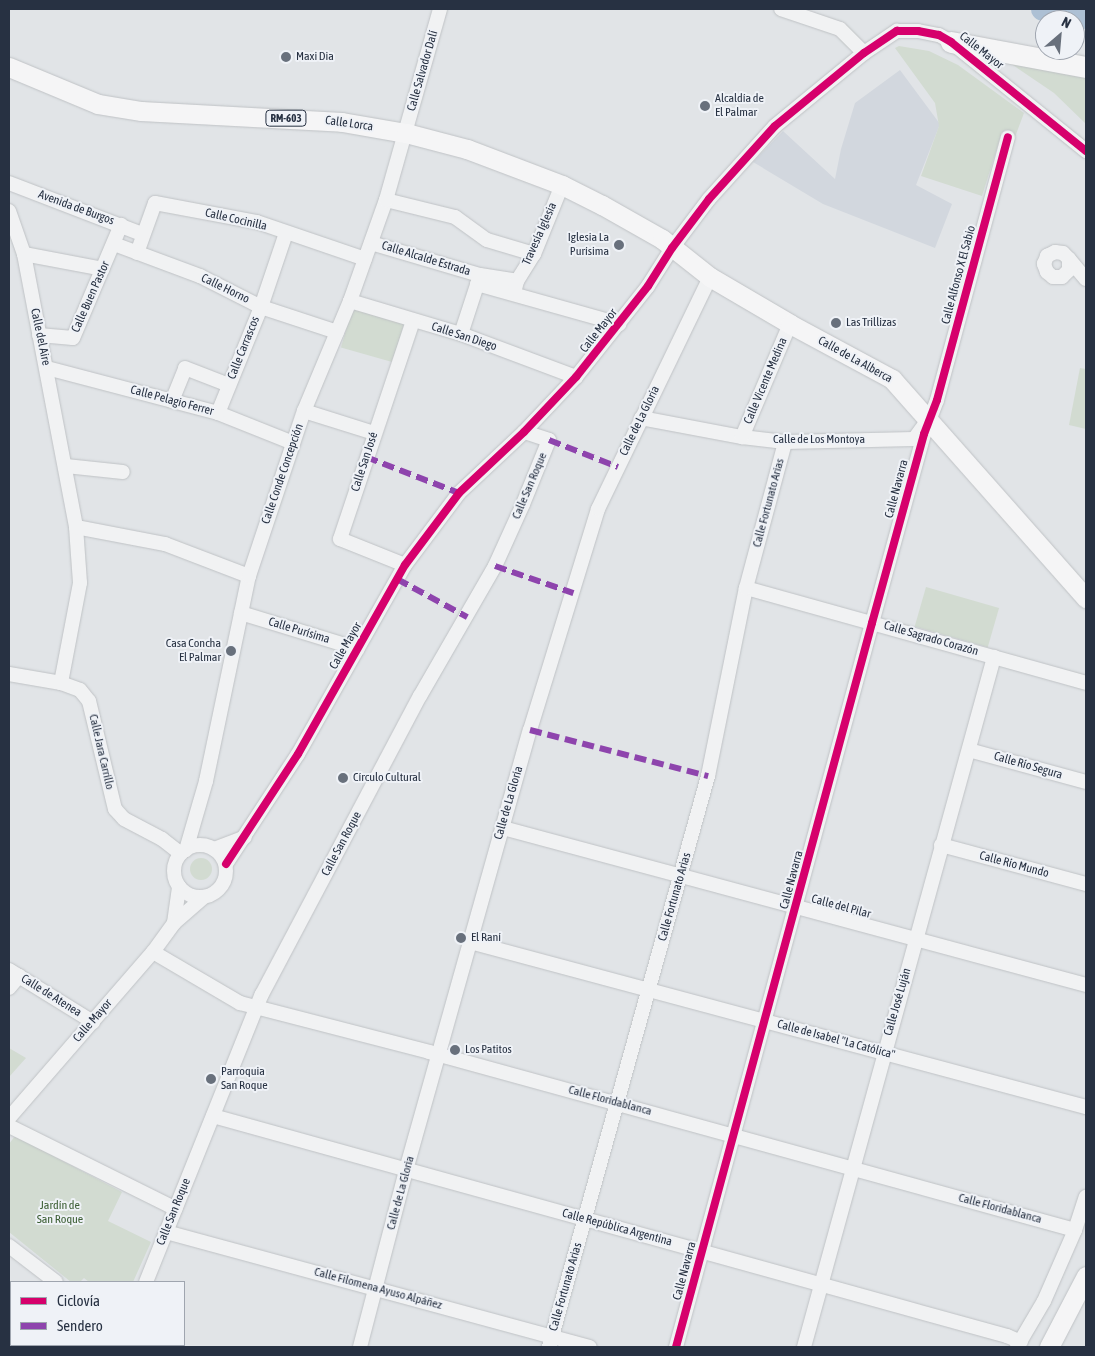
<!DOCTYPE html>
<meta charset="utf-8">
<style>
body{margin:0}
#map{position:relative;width:1095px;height:1356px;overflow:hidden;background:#e1e4e7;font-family:"Asap Condensed",sans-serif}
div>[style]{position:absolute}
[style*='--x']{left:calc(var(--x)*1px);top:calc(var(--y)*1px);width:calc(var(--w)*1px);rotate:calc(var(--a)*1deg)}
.built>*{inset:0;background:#d2d7de}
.green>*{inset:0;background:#d2dbd1;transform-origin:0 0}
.round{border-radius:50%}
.river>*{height:24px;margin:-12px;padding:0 12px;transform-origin:12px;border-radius:12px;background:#adc0d4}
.roads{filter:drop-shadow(0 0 1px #bfc2c5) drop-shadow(0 0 1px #bfc2c5)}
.minor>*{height:14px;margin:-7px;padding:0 7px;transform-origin:7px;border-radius:7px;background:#f1f2f3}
.minor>.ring{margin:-7px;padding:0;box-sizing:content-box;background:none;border:14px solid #f1f2f3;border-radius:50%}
.major>*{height:19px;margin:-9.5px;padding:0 9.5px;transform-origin:9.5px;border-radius:9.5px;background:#f5f5f6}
.highway>*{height:21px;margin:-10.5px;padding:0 10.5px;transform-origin:10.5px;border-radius:10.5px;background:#f5f5f6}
.quiet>*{height:6px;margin-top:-3px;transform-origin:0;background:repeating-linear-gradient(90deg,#8e44ad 0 12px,transparent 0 18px)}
.cycleway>*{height:8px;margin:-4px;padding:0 4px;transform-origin:4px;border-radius:4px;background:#d6006c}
.dots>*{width:14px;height:14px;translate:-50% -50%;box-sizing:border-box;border:2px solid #eff2f7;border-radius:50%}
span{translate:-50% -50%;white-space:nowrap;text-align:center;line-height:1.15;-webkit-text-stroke:4px #eff2f7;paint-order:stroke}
.shield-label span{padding:1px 4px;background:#eff2f7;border:1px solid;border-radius:4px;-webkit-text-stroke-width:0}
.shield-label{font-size:11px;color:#273142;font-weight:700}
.street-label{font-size:12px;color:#273142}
.poi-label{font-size:12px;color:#273142}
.left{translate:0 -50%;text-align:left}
.right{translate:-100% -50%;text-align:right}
.park-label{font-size:12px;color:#3b5e33}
.frame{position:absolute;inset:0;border:10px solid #273142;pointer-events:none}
.legend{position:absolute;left:10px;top:1281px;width:175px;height:65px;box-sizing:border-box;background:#eff2f7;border:1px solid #9fa5af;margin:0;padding:6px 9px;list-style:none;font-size:15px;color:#273142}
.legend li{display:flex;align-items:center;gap:10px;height:25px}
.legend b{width:25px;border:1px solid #9fa5af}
.north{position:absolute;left:1035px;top:10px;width:50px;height:50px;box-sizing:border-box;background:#eff2f7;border:1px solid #9fa5af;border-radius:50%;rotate:27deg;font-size:14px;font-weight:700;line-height:20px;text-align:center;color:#273142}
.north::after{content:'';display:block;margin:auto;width:18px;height:22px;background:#68707c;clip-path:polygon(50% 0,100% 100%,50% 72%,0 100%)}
</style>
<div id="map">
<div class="built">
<div style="clip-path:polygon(900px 70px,940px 124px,916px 185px,952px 204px,935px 248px,823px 204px,753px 162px,783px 131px,835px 179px,841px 149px,855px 103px)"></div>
</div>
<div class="green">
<div style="clip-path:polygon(899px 46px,929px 51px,958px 65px,1024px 113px,1015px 137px,1002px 132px,982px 196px,921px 176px,939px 126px,935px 103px,895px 48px)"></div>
<div style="clip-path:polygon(1001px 57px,1086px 70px,1086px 124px,1054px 93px)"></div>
<div style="left:352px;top:309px;width:54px;height:40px;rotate:16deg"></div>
<div style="clip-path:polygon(1080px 368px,1086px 369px,1086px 429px,1069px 425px)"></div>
<div style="left:926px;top:587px;width:76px;height:41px;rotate:16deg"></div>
<div class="round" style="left:190px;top:858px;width:22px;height:22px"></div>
<div style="clip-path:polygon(9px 1048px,26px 1058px,9px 1077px)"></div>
<div style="clip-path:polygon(15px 1136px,122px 1192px,108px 1221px,151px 1242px,133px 1282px,89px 1282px,84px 1278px,80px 1282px,71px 1282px,9px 1232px,9px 1144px)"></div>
</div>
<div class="river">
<div style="--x:1043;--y:9;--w:44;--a:10.5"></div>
</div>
<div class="roads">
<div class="minor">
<div style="--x:781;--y:9;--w:62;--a:18.7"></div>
<div style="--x:840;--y:29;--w:34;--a:45"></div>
<div style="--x:9;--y:183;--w:142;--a:21"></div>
<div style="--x:386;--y:200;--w:71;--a:13.8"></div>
<div style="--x:455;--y:217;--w:39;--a:36"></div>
<div style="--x:487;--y:240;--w:49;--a:16.6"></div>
<div style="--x:9;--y:211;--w:46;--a:70.8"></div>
<div style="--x:24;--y:254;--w:278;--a:79.2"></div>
<div style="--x:76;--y:527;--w:56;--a:85.9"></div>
<div style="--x:80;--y:583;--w:102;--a:100.8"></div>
<div style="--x:371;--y:243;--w:114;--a:16.4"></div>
<div style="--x:480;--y:275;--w:37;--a:9"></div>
<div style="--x:114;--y:244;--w:92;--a:20.4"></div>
<div style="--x:200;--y:276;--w:68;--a:26.9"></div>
<div style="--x:261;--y:307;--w:80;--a:18.2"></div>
<div style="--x:137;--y:253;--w:53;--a:-70.2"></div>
<div style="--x:155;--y:203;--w:104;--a:10.6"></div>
<div style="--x:257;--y:222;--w:114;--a:18.9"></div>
<div style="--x:24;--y:254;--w:80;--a:10.8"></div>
<div style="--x:1069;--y:259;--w:11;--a:90"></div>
<div style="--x:1069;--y:270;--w:10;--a:135"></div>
<div style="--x:1062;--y:277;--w:9;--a:180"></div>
<div style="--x:1053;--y:277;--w:8;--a:-140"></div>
<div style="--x:1047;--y:272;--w:9;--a:-111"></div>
<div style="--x:1044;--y:264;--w:9;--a:-69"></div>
<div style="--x:1047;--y:256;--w:9;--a:-27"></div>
<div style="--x:1055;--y:252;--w:8;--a:7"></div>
<div style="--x:1063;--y:253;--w:8;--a:45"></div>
<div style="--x:1069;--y:259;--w:26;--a:50"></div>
<div style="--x:477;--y:284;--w:148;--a:15.7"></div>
<div style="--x:515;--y:289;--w:8;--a:-76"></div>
<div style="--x:517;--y:281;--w:32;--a:-58"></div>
<div style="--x:534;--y:254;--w:74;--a:-67.9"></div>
<div style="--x:350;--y:301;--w:116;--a:16.6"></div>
<div style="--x:461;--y:334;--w:123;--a:20.5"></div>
<div style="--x:461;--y:334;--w:61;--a:-71.9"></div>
<div style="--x:39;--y:335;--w:34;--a:5"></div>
<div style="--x:73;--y:338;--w:123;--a:-67"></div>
<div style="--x:47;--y:368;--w:177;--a:14.7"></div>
<div style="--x:218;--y:413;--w:81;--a:21.8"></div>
<div style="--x:172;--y:401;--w:35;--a:-68"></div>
<div style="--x:185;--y:368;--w:47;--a:21.1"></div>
<div style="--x:304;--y:411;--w:73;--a:17.4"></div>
<div style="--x:218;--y:413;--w:114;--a:-67.9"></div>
<div style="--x:261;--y:307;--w:78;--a:-71.3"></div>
<div style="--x:641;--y:418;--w:103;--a:10.7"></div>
<div style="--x:742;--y:437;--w:43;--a:6.6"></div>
<div style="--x:785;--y:442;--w:129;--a:-1.3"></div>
<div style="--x:914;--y:439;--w:17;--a:-54"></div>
<div style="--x:742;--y:437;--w:123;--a:-67"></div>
<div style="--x:66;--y:466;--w:57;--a:6"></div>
<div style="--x:76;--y:527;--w:91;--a:10.8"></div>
<div style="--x:165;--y:544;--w:90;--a:20.9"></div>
<div style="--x:405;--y:565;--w:70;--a:-158.2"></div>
<div style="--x:340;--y:539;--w:230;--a:-71.5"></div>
<div style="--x:746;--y:588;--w:353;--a:15.6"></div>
<div style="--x:241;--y:613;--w:122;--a:17.1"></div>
<div style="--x:9;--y:674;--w:53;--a:9.8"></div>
<div style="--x:61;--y:683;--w:20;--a:20"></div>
<div style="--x:80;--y:690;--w:14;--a:51"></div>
<div style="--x:89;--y:701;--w:111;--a:76.5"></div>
<div style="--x:115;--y:809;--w:13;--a:48"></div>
<div style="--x:124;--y:819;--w:43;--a:27.8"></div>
<div style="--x:162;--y:839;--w:24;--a:38"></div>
<div style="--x:969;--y:750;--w:121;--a:15.3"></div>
<div style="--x:503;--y:828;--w:604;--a:15.07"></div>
<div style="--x:941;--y:845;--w:150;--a:15.1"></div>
<div class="ring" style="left:174px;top:845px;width:38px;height:38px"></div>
<div style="--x:214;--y:849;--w:33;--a:-21"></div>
<div style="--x:186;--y:850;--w:72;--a:-73.8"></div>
<div style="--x:206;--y:781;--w:209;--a:-78.2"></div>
<div style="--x:249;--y:576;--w:174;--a:-71.6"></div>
<div style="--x:304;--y:411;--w:119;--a:-67.3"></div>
<div style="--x:350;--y:301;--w:107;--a:-70.4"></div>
<div style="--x:386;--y:200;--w:198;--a:-74.2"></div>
<div style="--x:226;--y:864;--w:131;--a:-56.8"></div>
<div style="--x:298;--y:754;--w:217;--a:-60.5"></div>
<div style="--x:405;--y:565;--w:90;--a:-53.1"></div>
<div style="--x:459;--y:493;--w:89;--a:-43.2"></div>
<div style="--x:524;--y:432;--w:76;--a:-46.6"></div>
<div style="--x:576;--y:377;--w:116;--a:-51.6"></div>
<div style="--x:648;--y:286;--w:45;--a:-57.7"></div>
<div style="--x:672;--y:248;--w:61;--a:-52.9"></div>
<div style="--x:709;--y:199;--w:98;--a:-47.9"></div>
<div style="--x:775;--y:126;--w:115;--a:-39.4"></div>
<div style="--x:864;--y:53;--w:40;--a:-34"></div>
<div style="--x:897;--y:31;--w:21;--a:0"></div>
<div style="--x:918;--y:31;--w:21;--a:11"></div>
<div style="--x:939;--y:35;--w:14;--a:30"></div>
<div style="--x:951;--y:42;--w:174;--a:38.9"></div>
<div style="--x:174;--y:923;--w:37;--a:-82"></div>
<div style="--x:470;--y:942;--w:638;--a:15"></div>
<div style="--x:153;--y:952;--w:101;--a:30.4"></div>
<div style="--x:240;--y:1003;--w:195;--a:14.5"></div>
<div style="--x:429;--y:1052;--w:670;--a:15.41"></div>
<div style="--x:9;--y:970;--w:99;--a:31.8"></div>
<div style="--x:9;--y:988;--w:16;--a:-50"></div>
<div style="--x:213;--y:1116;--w:824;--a:15.49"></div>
<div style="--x:1007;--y:1336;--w:15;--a:23"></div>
<div style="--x:9;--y:1118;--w:220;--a:-49.1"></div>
<div style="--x:153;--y:952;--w:36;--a:-54"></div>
<div style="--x:174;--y:923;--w:40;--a:-41"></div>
<div style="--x:9;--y:1126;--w:186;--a:26.4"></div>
<div style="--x:166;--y:1232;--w:439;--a:15.2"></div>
<div style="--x:9;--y:1246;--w:59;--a:37.5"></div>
<div style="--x:146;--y:1282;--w:310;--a:-68.1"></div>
<div style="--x:262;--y:994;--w:337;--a:-62.1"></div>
<div style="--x:420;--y:696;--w:150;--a:-60"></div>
<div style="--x:495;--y:566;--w:68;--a:-65.7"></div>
<div style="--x:523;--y:504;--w:69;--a:-67.9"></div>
<div style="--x:549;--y:440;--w:26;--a:-162"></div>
<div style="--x:147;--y:1345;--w:8;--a:14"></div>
<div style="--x:120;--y:1347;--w:2;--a:-63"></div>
<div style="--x:360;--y:1347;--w:183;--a:-75.4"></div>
<div style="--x:406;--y:1170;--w:457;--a:-74.3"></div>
<div style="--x:530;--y:730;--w:231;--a:-72.9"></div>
<div style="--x:598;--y:509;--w:258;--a:-64.2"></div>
<div style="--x:549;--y:1347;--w:593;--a:-74.44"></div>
<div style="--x:708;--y:776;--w:192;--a:-78.6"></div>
<div style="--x:746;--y:588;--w:151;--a:-75"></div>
<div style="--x:676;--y:1347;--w:750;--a:-74.85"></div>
<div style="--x:872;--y:623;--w:196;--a:-74.6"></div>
<div style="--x:924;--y:434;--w:36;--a:-69"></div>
<div style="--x:937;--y:400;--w:272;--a:-74.9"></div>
<div style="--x:804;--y:1347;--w:716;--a:-74.6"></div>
<div style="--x:1017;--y:1347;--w:53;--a:-59.6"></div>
<div style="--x:1044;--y:1301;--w:77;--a:-66.4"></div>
<div style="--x:1075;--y:1230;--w:35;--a:-72"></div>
</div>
<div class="major">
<div style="--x:9;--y:67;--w:96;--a:22.6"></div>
<div style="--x:98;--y:104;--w:44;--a:9.2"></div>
<div style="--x:141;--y:111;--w:201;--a:3.1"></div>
<div style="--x:342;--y:122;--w:65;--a:9.8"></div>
<div style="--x:406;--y:133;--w:63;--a:14.7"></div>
<div style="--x:467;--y:149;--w:102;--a:20.8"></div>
<div style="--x:562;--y:185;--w:45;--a:26.6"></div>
<div style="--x:602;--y:205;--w:69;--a:29.5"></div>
<div style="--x:662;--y:239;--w:61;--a:38.4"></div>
<div style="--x:710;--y:277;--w:93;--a:30.4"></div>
<div style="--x:790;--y:324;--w:116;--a:28.3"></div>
<div style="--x:892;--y:379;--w:293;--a:48.5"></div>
<div style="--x:1049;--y:1347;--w:80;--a:-62.5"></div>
</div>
<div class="highway">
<div style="--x:951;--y:42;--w:137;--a:10.5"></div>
</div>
</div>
<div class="quiet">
<div style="--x:549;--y:440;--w:74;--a:21.4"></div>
<div style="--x:366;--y:457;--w:100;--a:21.2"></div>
<div style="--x:495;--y:566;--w:83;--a:19.1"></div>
<div style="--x:397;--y:579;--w:80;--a:28.5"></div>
<div style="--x:530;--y:730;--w:184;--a:14.5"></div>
</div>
<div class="cycleway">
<div style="--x:226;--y:864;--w:131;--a:-56.8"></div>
<div style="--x:298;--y:754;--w:217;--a:-60.5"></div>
<div style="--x:405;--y:565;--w:90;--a:-53.1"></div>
<div style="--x:459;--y:493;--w:89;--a:-43.2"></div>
<div style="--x:524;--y:432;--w:76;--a:-46.6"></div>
<div style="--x:576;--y:377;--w:116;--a:-51.6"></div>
<div style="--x:648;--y:286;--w:45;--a:-57.7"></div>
<div style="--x:672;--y:248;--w:61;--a:-52.9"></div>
<div style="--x:709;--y:199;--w:98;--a:-47.9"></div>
<div style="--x:775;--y:126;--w:115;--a:-39.4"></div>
<div style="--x:864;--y:53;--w:40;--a:-34"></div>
<div style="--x:897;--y:31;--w:21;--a:0"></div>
<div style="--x:918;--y:31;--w:21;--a:11"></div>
<div style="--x:939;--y:35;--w:14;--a:30"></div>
<div style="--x:951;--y:42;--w:174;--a:38.9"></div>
<div style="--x:676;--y:1347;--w:750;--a:-74.85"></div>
<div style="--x:872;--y:623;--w:196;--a:-74.6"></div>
<div style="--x:924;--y:434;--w:36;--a:-69"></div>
<div style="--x:937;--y:400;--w:272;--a:-74.9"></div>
</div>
<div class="dots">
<div style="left:286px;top:57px;background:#68707c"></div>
<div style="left:705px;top:106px;background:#68707c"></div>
<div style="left:619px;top:245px;background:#68707c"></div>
<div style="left:836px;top:323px;background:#68707c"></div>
<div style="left:231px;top:651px;background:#68707c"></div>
<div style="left:343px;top:778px;background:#68707c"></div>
<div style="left:461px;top:938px;background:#68707c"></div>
<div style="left:455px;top:1050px;background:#68707c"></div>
<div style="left:211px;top:1079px;background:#68707c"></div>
</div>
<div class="shield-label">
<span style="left:286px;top:118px">RM-603</span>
</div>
<div class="street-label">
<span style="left:981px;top:51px;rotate:38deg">Calle Mayor</span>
<span style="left:423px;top:71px;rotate:-74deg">Calle Salvador Dalí</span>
<span style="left:349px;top:124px;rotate:8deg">Calle Lorca</span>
<span style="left:76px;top:208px;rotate:20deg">Avenida de Burgos</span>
<span style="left:236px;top:220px;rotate:13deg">Calle Cocinilla</span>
<span style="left:540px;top:234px;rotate:-66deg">Travesía Iglesia</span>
<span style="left:426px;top:259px;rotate:17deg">Calle Alcalde Estrada</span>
<span style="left:959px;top:275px;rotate:-75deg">Calle Alfonso X El Sabio</span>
<span style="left:225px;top:289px;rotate:26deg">Calle Horno</span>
<span style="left:91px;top:297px;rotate:-66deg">Calle Buen Pastor</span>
<span style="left:599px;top:331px;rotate:-52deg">Calle Mayor</span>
<span style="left:40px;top:337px;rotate:78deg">Calle del Aire</span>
<span style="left:464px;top:337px;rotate:18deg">Calle San Diego</span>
<span style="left:244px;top:348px;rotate:-68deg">Calle Carrascos</span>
<span style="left:855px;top:360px;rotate:29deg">Calle de La Alberca</span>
<span style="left:766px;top:381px;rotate:-67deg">Calle Vicente Medina</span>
<span style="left:172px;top:401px;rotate:15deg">Calle Pelagio Ferrer</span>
<span style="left:640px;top:421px;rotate:-64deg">Calle de La Gloria</span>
<span style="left:819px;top:440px">Calle de Los Montoya</span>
<span style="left:365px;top:462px;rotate:-72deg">Calle San José</span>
<span style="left:283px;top:474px;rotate:-71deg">Calle Conde Concepción</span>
<span style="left:530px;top:486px;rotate:-67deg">Calle San Roque</span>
<span style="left:897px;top:489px;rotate:-75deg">Calle Navarra</span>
<span style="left:769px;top:503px;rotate:-75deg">Calle Fortunato Arias</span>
<span style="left:299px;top:631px;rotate:17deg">Calle Purísima</span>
<span style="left:931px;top:639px;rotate:16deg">Calle Sagrado Corazón</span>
<span style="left:346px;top:646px;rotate:-60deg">Calle Mayor</span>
<span style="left:101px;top:752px;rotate:77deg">Calle Jara Carrillo</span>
<span style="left:1028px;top:766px;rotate:16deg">Calle Río Segura</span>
<span style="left:509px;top:803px;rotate:-74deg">Calle de La Gloria</span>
<span style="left:342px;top:844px;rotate:-62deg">Calle San Roque</span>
<span style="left:1014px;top:865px;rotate:15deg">Calle Río Mundo</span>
<span style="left:792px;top:880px;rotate:-75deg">Calle Navarra</span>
<span style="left:675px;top:897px;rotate:-74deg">Calle Fortunato Arias</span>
<span style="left:841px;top:907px;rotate:15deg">Calle del Pilar</span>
<span style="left:51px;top:996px;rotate:32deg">Calle de Atenea</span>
<span style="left:898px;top:1002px;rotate:-74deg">Calle José Luján</span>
<span style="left:93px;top:1021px;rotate:-49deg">Calle Mayor</span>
<span style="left:836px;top:1040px;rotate:15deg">Calle de Isabel "La Católica"</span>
<span style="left:610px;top:1101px;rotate:15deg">Calle Floridablanca</span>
<span style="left:401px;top:1193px;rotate:-75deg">Calle de La Gloria</span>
<span style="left:1000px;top:1209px;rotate:15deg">Calle Floridablanca</span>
<span style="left:174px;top:1212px;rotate:-68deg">Calle San Roque</span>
<span style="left:617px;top:1228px;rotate:15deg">Calle República Argentina</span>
<span style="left:685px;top:1271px;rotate:-75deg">Calle Navarra</span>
<span style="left:566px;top:1287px;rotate:-74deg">Calle Fortunato Arias</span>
<span style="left:378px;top:1289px;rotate:15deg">Calle Filomena Ayuso Alpáñez</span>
</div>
<div class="poi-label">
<span class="left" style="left:296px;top:57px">Maxi Dia</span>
<span class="left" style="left:715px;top:106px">Alcaldía de<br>El Palmar</span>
<span class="right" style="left:609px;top:245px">Iglesia La<br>Purísima</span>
<span class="left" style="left:846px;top:323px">Las Trillizas</span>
<span class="right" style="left:221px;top:651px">Casa Concha<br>El Palmar</span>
<span class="left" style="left:353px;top:778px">Círculo Cultural</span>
<span class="left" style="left:471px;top:938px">El Raní</span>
<span class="left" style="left:465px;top:1050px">Los Patitos</span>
<span class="left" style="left:221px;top:1079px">Parroquia<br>San Roque</span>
</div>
<div class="park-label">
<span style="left:60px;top:1213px">Jardín de<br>San Roque</span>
</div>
<div class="frame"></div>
<ul class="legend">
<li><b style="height:6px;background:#d6006c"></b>Ciclovía</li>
<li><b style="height:6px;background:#8e44ad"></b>Sendero</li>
</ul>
<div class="north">N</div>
</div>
